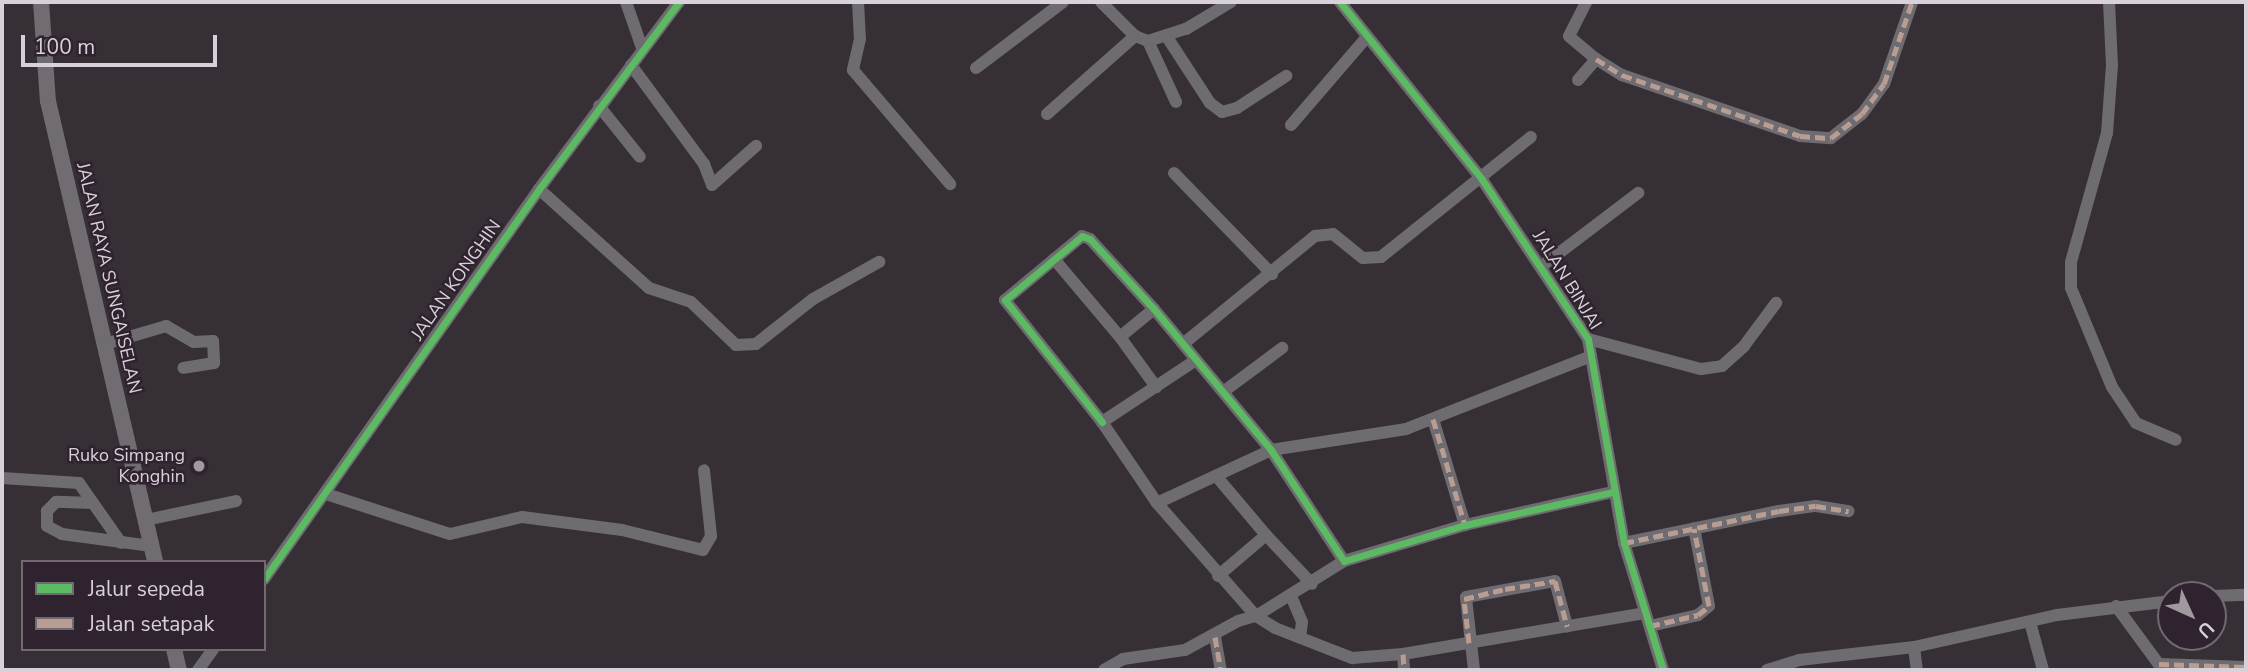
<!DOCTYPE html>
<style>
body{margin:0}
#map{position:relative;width:2248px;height:672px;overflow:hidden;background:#363036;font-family:"Nunito Sans",sans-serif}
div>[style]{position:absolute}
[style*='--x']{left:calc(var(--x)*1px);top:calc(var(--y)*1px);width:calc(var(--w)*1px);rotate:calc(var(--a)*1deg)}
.minor>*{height:12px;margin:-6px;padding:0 6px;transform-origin:6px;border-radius:6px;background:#6e6c70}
.major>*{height:16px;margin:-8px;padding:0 8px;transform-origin:8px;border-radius:8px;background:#706c72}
.quiet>*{height:5px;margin-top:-2.5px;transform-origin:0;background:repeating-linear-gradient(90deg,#b99d93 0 10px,transparent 0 15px)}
.cycleway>*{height:7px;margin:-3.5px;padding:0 3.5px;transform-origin:3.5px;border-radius:3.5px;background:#5cba63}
.dots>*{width:19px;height:19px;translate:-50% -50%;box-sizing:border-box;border:4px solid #2f232f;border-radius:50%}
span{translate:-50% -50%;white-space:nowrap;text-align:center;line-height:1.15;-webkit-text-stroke:5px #2f232f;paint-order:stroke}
.street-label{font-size:18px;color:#d9d1d9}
.poi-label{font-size:18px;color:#d9d1d9}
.right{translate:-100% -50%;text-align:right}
.frame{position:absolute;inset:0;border:4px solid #d9d1d9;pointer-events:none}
.legend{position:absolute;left:21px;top:560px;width:245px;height:91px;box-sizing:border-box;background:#2f232f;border:2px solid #736973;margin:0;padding:9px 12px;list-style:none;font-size:21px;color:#d9d1d9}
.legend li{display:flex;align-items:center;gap:14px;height:35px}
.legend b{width:35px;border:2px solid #736973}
.north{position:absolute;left:2157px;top:581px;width:70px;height:70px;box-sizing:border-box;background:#2f232f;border:2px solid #736973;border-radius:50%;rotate:135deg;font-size:19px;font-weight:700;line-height:28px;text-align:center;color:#d9d1d9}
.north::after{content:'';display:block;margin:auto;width:24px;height:32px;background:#a099a0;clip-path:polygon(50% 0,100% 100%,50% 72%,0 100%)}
.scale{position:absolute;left:21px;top:35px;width:196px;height:32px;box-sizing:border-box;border:4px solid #d9d1d9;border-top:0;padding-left:9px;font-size:21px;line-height:24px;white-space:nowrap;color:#d9d1d9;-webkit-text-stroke:5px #2f232f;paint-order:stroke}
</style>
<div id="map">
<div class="minor">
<div style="--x:626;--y:2;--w:49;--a:70.8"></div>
<div style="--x:858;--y:2;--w:37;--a:87"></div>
<div style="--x:860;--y:39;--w:32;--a:103"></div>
<div style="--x:853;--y:70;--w:150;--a:49.6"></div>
<div style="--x:1101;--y:2;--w:48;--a:45"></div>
<div style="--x:1135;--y:36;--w:14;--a:21"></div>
<div style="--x:1148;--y:41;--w:40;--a:-18"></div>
<div style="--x:1186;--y:29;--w:52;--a:-31"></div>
<div style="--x:1340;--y:2;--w:226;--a:51.3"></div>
<div style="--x:1481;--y:178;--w:193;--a:56.4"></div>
<div style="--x:1588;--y:339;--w:207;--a:80"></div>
<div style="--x:1624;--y:543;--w:133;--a:72.9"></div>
<div style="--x:2109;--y:2;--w:63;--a:87.3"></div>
<div style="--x:2112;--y:65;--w:68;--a:94.2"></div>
<div style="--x:2107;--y:133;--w:134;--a:105.6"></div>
<div style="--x:2071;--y:262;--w:26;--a:90"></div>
<div style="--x:2071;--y:288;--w:107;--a:67.5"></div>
<div style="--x:2112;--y:387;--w:43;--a:56.3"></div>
<div style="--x:2136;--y:423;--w:43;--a:23"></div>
<div style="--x:1167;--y:37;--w:79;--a:56.9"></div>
<div style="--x:1210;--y:103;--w:15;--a:37"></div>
<div style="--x:1222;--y:112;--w:16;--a:-15"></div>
<div style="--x:1237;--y:108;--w:59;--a:-33.1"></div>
<div style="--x:1148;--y:41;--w:67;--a:65.3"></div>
<div style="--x:1596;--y:59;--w:31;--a:32"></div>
<div style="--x:1622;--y:75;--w:188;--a:18.9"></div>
<div style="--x:1800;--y:136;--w:31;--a:4"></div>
<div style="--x:1831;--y:138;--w:39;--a:-38"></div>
<div style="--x:1862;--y:114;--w:37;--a:-54"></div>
<div style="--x:1884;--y:84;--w:87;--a:-71.1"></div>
<div style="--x:631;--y:65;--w:123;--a:53.6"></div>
<div style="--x:704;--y:164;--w:22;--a:69"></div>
<div style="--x:712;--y:185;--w:59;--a:-41.6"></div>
<div style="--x:976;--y:68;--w:109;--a:-37.2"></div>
<div style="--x:1578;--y:80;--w:28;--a:-49"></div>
<div style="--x:1596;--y:59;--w:35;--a:-140"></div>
<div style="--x:1569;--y:36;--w:38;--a:-63"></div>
<div style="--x:599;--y:106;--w:65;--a:51.2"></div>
<div style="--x:1047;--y:114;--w:118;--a:-41.6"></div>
<div style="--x:1291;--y:125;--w:115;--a:-49.2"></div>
<div style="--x:1174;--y:173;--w:141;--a:45.9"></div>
<div style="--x:539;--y:189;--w:148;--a:42"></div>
<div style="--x:649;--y:288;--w:44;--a:18.4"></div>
<div style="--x:691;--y:302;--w:62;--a:43.7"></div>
<div style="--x:736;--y:345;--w:20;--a:-3"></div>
<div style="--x:756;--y:344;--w:73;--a:-38.3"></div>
<div style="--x:813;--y:299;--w:76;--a:-29.3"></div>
<div style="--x:1054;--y:259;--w:102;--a:49.8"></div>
<div style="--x:1542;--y:266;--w:121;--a:-37.2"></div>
<div style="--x:1154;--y:309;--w:44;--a:140.5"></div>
<div style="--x:1120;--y:337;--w:62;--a:54.2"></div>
<div style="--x:1588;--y:339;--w:117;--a:14.9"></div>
<div style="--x:1701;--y:369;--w:21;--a:-8"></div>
<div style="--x:1722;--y:366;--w:30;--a:-42"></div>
<div style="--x:1744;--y:346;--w:54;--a:-53.3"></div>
<div style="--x:105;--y:344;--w:64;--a:-16.4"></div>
<div style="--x:166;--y:326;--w:32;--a:30"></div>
<div style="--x:194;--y:342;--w:19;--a:-3"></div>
<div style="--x:213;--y:341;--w:22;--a:87"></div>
<div style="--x:214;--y:363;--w:31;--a:171"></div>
<div style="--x:1183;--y:344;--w:171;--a:-39.3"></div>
<div style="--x:1315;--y:236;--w:18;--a:-6"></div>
<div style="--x:1333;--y:234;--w:38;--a:39"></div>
<div style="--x:1363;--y:258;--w:18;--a:-3"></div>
<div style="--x:1381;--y:257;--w:192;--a:-38.7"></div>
<div style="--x:1196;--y:360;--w:113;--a:146.6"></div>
<div style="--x:1102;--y:422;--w:98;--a:55.8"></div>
<div style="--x:1157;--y:503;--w:150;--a:48.8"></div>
<div style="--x:1256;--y:616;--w:104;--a:-32"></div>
<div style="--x:1223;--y:392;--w:74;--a:-36.7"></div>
<div style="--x:1433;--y:419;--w:111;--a:73.2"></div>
<div style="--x:1102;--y:422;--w:156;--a:-128.5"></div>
<div style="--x:1005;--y:300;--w:100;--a:-39.7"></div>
<div style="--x:1082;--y:236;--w:9;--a:21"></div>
<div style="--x:1090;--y:239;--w:95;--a:47.6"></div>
<div style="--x:1154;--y:309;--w:183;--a:50.3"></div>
<div style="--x:1271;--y:450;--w:133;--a:56.7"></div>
<div style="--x:1344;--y:561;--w:126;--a:-16.6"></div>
<div style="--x:1465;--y:525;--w:152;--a:-12.6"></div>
<div style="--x:1217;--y:477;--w:76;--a:49.8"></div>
<div style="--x:1266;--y:535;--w:63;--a:139.5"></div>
<div style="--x:2;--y:478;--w:77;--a:3.7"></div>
<div style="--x:79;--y:483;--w:73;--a:55"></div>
<div style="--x:326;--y:494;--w:130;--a:17.9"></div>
<div style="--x:450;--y:534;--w:74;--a:-13.3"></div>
<div style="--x:522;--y:517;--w:101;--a:7.4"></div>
<div style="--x:622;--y:530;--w:83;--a:13.9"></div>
<div style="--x:703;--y:550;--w:16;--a:-60"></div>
<div style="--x:711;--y:536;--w:66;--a:-96.1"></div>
<div style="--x:93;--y:503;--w:37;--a:-178"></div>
<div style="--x:56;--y:502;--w:13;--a:135"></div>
<div style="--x:47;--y:511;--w:15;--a:90"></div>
<div style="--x:47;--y:526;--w:17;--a:28"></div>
<div style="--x:62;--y:534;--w:90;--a:7.7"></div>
<div style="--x:1157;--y:503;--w:126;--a:-24.9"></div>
<div style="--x:1271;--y:450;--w:137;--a:-8.8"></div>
<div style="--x:1406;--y:429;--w:199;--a:-21.5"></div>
<div style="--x:146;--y:520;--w:92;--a:-11.9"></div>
<div style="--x:1266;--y:535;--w:67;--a:46.8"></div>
<div style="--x:1624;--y:543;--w:158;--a:-11.7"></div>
<div style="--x:1779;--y:511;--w:37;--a:-8"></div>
<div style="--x:1816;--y:506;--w:33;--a:9"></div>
<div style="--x:264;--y:579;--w:477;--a:-54.8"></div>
<div style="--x:539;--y:189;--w:234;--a:-53.2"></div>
<div style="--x:1291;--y:596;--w:28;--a:67"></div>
<div style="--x:1302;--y:622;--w:16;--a:97"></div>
<div style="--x:2213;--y:596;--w:33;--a:-2"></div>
<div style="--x:2116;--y:606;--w:79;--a:53.7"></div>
<div style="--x:2030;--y:622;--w:50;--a:74.8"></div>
<div style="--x:1650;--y:626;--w:49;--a:-12.9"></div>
<div style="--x:1698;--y:615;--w:14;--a:-39"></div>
<div style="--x:1709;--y:606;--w:79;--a:-100.9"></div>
<div style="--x:1215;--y:637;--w:34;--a:80"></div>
<div style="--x:1914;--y:647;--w:23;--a:83"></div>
<div style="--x:1403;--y:654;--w:16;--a:86"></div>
<div style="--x:2159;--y:664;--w:87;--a:2"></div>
<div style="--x:198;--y:670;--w:26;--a:-54"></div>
<div style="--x:1104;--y:670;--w:22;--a:-30"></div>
<div style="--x:1123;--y:659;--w:63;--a:-8.3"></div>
<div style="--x:1185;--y:650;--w:60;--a:-28.7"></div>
<div style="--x:1238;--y:621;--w:19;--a:-16"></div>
<div style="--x:1256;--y:616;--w:22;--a:32"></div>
<div style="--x:1275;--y:628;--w:83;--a:21.3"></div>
<div style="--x:1352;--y:658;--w:51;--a:-4.5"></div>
<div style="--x:1403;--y:654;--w:245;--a:-9.6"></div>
<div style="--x:1474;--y:670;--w:73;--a:-96.3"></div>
<div style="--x:1466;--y:597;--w:90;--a:-10.2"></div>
<div style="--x:1555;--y:581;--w:47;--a:75.1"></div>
<div style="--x:1767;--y:670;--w:34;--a:-17"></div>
<div style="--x:1799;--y:660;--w:116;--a:-6.4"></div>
<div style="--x:1914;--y:647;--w:147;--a:-12.6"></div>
<div style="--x:2057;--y:615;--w:115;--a:-7"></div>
</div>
<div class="major">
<div style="--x:41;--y:2;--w:99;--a:86"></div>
<div style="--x:48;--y:101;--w:473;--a:76.9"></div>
<div style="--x:174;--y:649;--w:22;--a:77"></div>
</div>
<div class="quiet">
<div style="--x:1596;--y:59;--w:31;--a:32"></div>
<div style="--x:1622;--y:75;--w:188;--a:18.9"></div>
<div style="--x:1800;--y:136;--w:31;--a:4"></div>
<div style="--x:1831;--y:138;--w:39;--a:-38"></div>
<div style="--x:1862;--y:114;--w:37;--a:-54"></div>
<div style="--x:1884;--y:84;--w:87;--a:-71.1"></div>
<div style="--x:1433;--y:419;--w:111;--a:73.2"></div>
<div style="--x:1624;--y:543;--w:158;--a:-11.7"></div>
<div style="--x:1779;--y:511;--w:37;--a:-8"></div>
<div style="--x:1816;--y:506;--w:33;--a:9"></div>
<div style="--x:1650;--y:626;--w:49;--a:-12.9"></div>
<div style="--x:1698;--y:615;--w:14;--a:-39"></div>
<div style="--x:1709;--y:606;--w:79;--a:-100.9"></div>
<div style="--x:1215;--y:637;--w:34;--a:80"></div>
<div style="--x:1469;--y:643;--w:44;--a:-96.5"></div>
<div style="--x:1464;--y:599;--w:42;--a:-13.7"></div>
<div style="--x:1505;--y:589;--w:51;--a:-9.1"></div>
<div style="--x:1555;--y:581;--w:47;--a:75.1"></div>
<div style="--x:1403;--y:654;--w:16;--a:86"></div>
<div style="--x:2159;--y:664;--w:87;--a:2"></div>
</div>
<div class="cycleway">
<div style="--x:1340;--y:2;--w:226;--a:51.3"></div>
<div style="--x:1481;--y:178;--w:193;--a:56.4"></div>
<div style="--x:1588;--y:339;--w:207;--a:80"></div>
<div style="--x:1624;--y:543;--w:133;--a:72.9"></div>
<div style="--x:1102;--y:422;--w:156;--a:-128.5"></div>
<div style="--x:1005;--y:300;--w:100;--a:-39.7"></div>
<div style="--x:1082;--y:236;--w:9;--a:21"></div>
<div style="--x:1090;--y:239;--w:95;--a:47.6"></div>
<div style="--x:1154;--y:309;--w:183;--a:50.3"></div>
<div style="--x:1271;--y:450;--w:133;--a:56.7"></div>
<div style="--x:1344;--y:561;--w:126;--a:-16.6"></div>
<div style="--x:1465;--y:525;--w:152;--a:-12.6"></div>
<div style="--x:264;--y:579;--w:477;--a:-54.8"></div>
<div style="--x:539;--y:189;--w:234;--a:-53.2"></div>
</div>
<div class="dots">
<div style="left:199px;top:466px;background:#a099a0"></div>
</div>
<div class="street-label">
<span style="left:109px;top:278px;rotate:77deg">JALAN RAYA SUNGAISELAN</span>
<span style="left:456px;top:280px;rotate:-55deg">JALAN KONGHIN</span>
<span style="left:1567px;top:280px;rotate:58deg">JALAN BINJAI</span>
</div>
<div class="poi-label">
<span class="right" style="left:185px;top:466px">Ruko Simpang<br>Konghin</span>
</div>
<div class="frame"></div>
<ul class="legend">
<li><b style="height:9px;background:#5cba63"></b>Jalur sepeda</li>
<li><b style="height:9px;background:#b99d93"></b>Jalan setapak</li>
</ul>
<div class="north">U</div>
<div class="scale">100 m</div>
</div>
